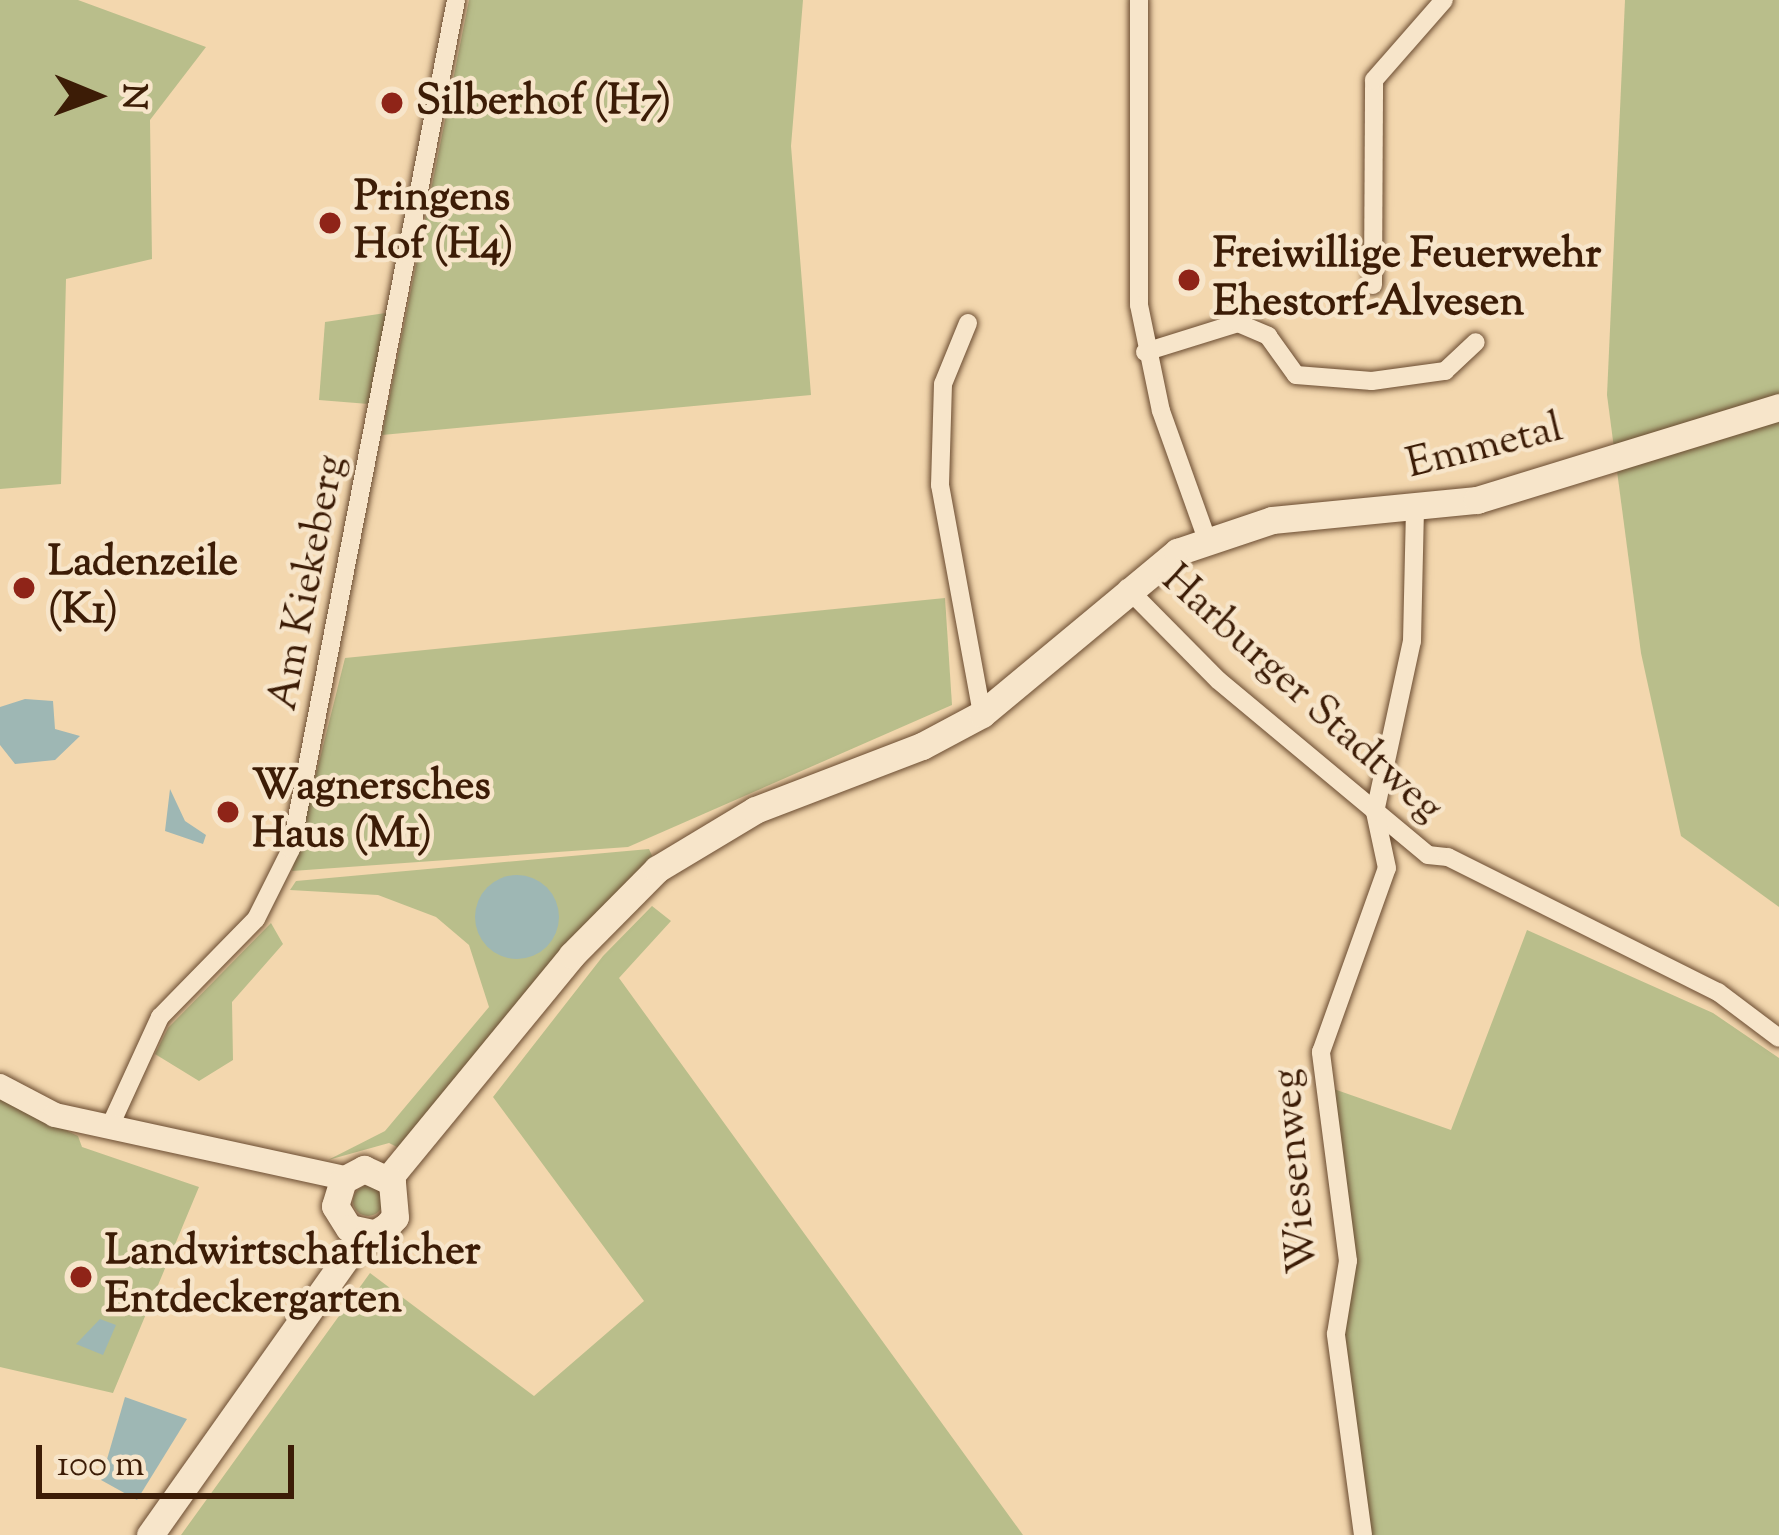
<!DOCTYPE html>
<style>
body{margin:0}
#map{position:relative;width:1779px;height:1535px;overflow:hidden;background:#f3d7ae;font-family:"Sorts Mill Goudy",serif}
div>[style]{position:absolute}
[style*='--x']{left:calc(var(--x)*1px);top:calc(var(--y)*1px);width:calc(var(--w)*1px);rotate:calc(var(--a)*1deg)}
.green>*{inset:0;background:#b9be8b}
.round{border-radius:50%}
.water>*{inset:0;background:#9eb7b4}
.roads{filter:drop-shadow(0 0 3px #6a4b30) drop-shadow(0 0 3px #6a4b30)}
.minor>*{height:18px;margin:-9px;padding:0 9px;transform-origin:9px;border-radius:9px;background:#f7e5ca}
.tertiary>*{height:24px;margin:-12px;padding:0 12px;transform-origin:12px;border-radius:12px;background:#f7e5ca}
.secondary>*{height:27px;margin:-13.5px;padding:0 13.5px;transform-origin:13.5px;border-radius:13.5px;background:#f7e5ca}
.dots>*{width:33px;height:33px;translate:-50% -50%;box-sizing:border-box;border:6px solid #f7e5ca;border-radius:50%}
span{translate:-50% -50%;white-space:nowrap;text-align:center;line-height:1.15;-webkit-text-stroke:9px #f7e5ca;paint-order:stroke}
.poi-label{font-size:42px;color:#3c1c06;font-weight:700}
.left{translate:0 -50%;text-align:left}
.street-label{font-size:42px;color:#3c1c06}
.north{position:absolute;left:36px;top:36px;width:120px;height:120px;-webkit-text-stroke:9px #f7e5ca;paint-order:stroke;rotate:91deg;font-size:33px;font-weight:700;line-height:48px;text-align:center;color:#3c1c06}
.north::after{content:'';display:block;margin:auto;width:42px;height:54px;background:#3c1c06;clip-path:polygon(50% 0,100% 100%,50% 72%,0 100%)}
.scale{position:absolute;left:36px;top:1445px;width:258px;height:54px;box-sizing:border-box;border:6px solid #3c1c06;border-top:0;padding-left:15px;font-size:36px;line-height:42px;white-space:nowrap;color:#3c1c06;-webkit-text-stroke:9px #f7e5ca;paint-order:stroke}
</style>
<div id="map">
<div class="green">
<div style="clip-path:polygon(0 0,78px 0,206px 47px,150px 120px,152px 259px,66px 279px,61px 484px,0 489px)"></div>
<div style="clip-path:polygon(469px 0,803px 0,791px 146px,811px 395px,382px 435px)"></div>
<div style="clip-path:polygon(1625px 0,1779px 0,1779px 907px,1681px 836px,1641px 653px,1607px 395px)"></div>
<div style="clip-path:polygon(399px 311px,381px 405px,319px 400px,325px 322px)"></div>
<div style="clip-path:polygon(945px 598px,952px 705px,628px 847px,292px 871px,345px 658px)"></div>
<div style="clip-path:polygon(649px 849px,655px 862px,399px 1148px,389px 1143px,328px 1160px,385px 1131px,489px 1007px,469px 945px,436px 917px,378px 895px,290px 890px,296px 881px)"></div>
<div style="clip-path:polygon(652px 906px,671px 921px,619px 978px,1023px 1535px,181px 1535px,370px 1273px,534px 1396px,644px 1301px,493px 1097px,603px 956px)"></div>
<div style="clip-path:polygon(271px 923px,283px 944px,232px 1002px,233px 1060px,199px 1081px,155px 1054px,168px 1028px)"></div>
<div style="clip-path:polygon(1527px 930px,1713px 1013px,1779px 1058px,1779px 1535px,1367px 1535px,1339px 1342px,1352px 1269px,1328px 1087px,1451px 1130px)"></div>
<div style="clip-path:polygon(0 1099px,78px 1136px,82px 1147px,199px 1187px,113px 1393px,0 1367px)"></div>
<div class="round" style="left:353px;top:1186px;width:30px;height:30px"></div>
</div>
<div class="water">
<div style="clip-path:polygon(25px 699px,53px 701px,55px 729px,80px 736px,55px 760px,15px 764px,0 745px,0 707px)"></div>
<div style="clip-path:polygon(170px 789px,185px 821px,206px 835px,203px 844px,165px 831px)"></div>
<div class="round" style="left:475px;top:875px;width:84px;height:84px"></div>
<div style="clip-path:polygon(100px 1319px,116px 1325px,103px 1355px,76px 1344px)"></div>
<div style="clip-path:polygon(125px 1397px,187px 1419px,137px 1500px,101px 1480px)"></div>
</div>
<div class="roads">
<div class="minor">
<div style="--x:1139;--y:0;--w:305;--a:90"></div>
<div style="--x:1139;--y:305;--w:108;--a:78.3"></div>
<div style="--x:1161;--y:411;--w:134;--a:70.3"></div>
<div style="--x:1373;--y:285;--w:205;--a:-89.7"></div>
<div style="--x:1374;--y:80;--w:106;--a:-48.8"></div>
<div style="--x:968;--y:323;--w:66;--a:112.3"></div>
<div style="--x:943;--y:384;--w:101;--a:91.7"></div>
<div style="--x:940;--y:485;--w:233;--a:79.6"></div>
<div style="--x:1145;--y:352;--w:97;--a:-17.3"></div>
<div style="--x:1238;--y:323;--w:33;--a:23"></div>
<div style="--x:1268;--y:336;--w:48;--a:54.3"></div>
<div style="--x:1296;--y:375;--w:76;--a:4.5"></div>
<div style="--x:1372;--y:381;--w:74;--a:-7.8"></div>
<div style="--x:1445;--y:371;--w:42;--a:-43.1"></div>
<div style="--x:1127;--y:588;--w:129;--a:45.3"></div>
<div style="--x:1218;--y:680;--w:273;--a:39.8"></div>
<div style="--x:1428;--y:855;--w:20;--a:6"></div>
<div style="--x:1448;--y:857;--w:302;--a:26.6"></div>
<div style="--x:1718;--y:992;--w:76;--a:37"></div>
<div style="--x:111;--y:1124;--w:118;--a:-65.4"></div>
<div style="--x:160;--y:1017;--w:137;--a:-45.6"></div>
<div style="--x:256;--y:919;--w:78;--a:-63.4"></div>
<div style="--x:291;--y:849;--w:865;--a:-79"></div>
<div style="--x:1363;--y:1535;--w:203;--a:-97.7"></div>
<div style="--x:1336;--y:1334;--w:74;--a:-80.7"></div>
<div style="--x:1348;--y:1261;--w:211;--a:-97.4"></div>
<div style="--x:1321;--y:1052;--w:195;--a:-70.3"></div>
<div style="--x:1387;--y:868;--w:57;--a:-102.1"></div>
<div style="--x:1375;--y:812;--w:175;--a:-77.8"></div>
<div style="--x:1412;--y:641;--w:129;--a:-88.7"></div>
</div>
<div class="tertiary">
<div style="--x:0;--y:1086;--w:62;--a:27.8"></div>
<div style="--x:55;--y:1115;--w:297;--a:12.3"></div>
</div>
<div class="secondary">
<div style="--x:389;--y:1178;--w:288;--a:-50.6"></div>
<div style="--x:572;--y:955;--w:121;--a:-45.3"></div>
<div style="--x:657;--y:869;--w:114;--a:-31"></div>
<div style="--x:755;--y:810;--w:179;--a:-21"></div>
<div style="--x:922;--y:746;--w:68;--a:-28.1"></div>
<div style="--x:982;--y:714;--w:254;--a:-39.7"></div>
<div style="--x:1177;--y:552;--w:100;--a:-18.6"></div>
<div style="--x:1272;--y:520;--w:206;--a:-5.6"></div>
<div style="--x:1477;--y:500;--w:316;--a:-17.1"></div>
<div style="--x:150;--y:1535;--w:354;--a:-54.7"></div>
<div style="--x:355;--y:1246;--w:36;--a:-32"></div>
<div style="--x:386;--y:1227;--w:13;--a:-48"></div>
<div style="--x:395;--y:1217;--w:35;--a:-95"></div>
<div style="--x:392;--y:1182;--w:31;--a:-155"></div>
<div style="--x:364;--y:1169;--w:24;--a:152"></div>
<div style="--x:343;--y:1180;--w:27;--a:107"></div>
<div style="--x:335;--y:1206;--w:26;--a:58"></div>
<div style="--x:349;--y:1228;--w:25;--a:12"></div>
</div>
</div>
<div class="dots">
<div style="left:392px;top:103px;background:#8f2418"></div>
<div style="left:330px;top:223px;background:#8f2418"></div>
<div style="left:1189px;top:280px;background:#8f2418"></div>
<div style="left:24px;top:588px;background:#8f2418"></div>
<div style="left:228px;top:812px;background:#8f2418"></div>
<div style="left:81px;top:1277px;background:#8f2418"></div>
</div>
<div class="poi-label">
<span class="left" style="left:416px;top:103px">Silberhof (H7)</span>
<span class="left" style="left:354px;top:223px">Pringens<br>Hof (H4)</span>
<span class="left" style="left:1213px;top:280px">Freiwillige Feuerwehr<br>Ehestorf-Alvesen</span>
<span class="left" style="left:48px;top:588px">Ladenzeile<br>(K1)</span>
<span class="left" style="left:252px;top:812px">Wagnersches<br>Haus (M1)</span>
<span class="left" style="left:105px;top:1277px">Landwirtschaftlicher<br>Entdeckergarten</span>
</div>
<div class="street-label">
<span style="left:1485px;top:448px;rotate:-14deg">Emmetal</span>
<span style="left:309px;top:583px;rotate:-79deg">Am Kiekeberg</span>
<span style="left:1301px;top:695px;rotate:42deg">Harburger Stadtweg</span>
<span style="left:1297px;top:1171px;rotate:-95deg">Wiesenweg</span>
</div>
<div class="north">N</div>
<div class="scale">100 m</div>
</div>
